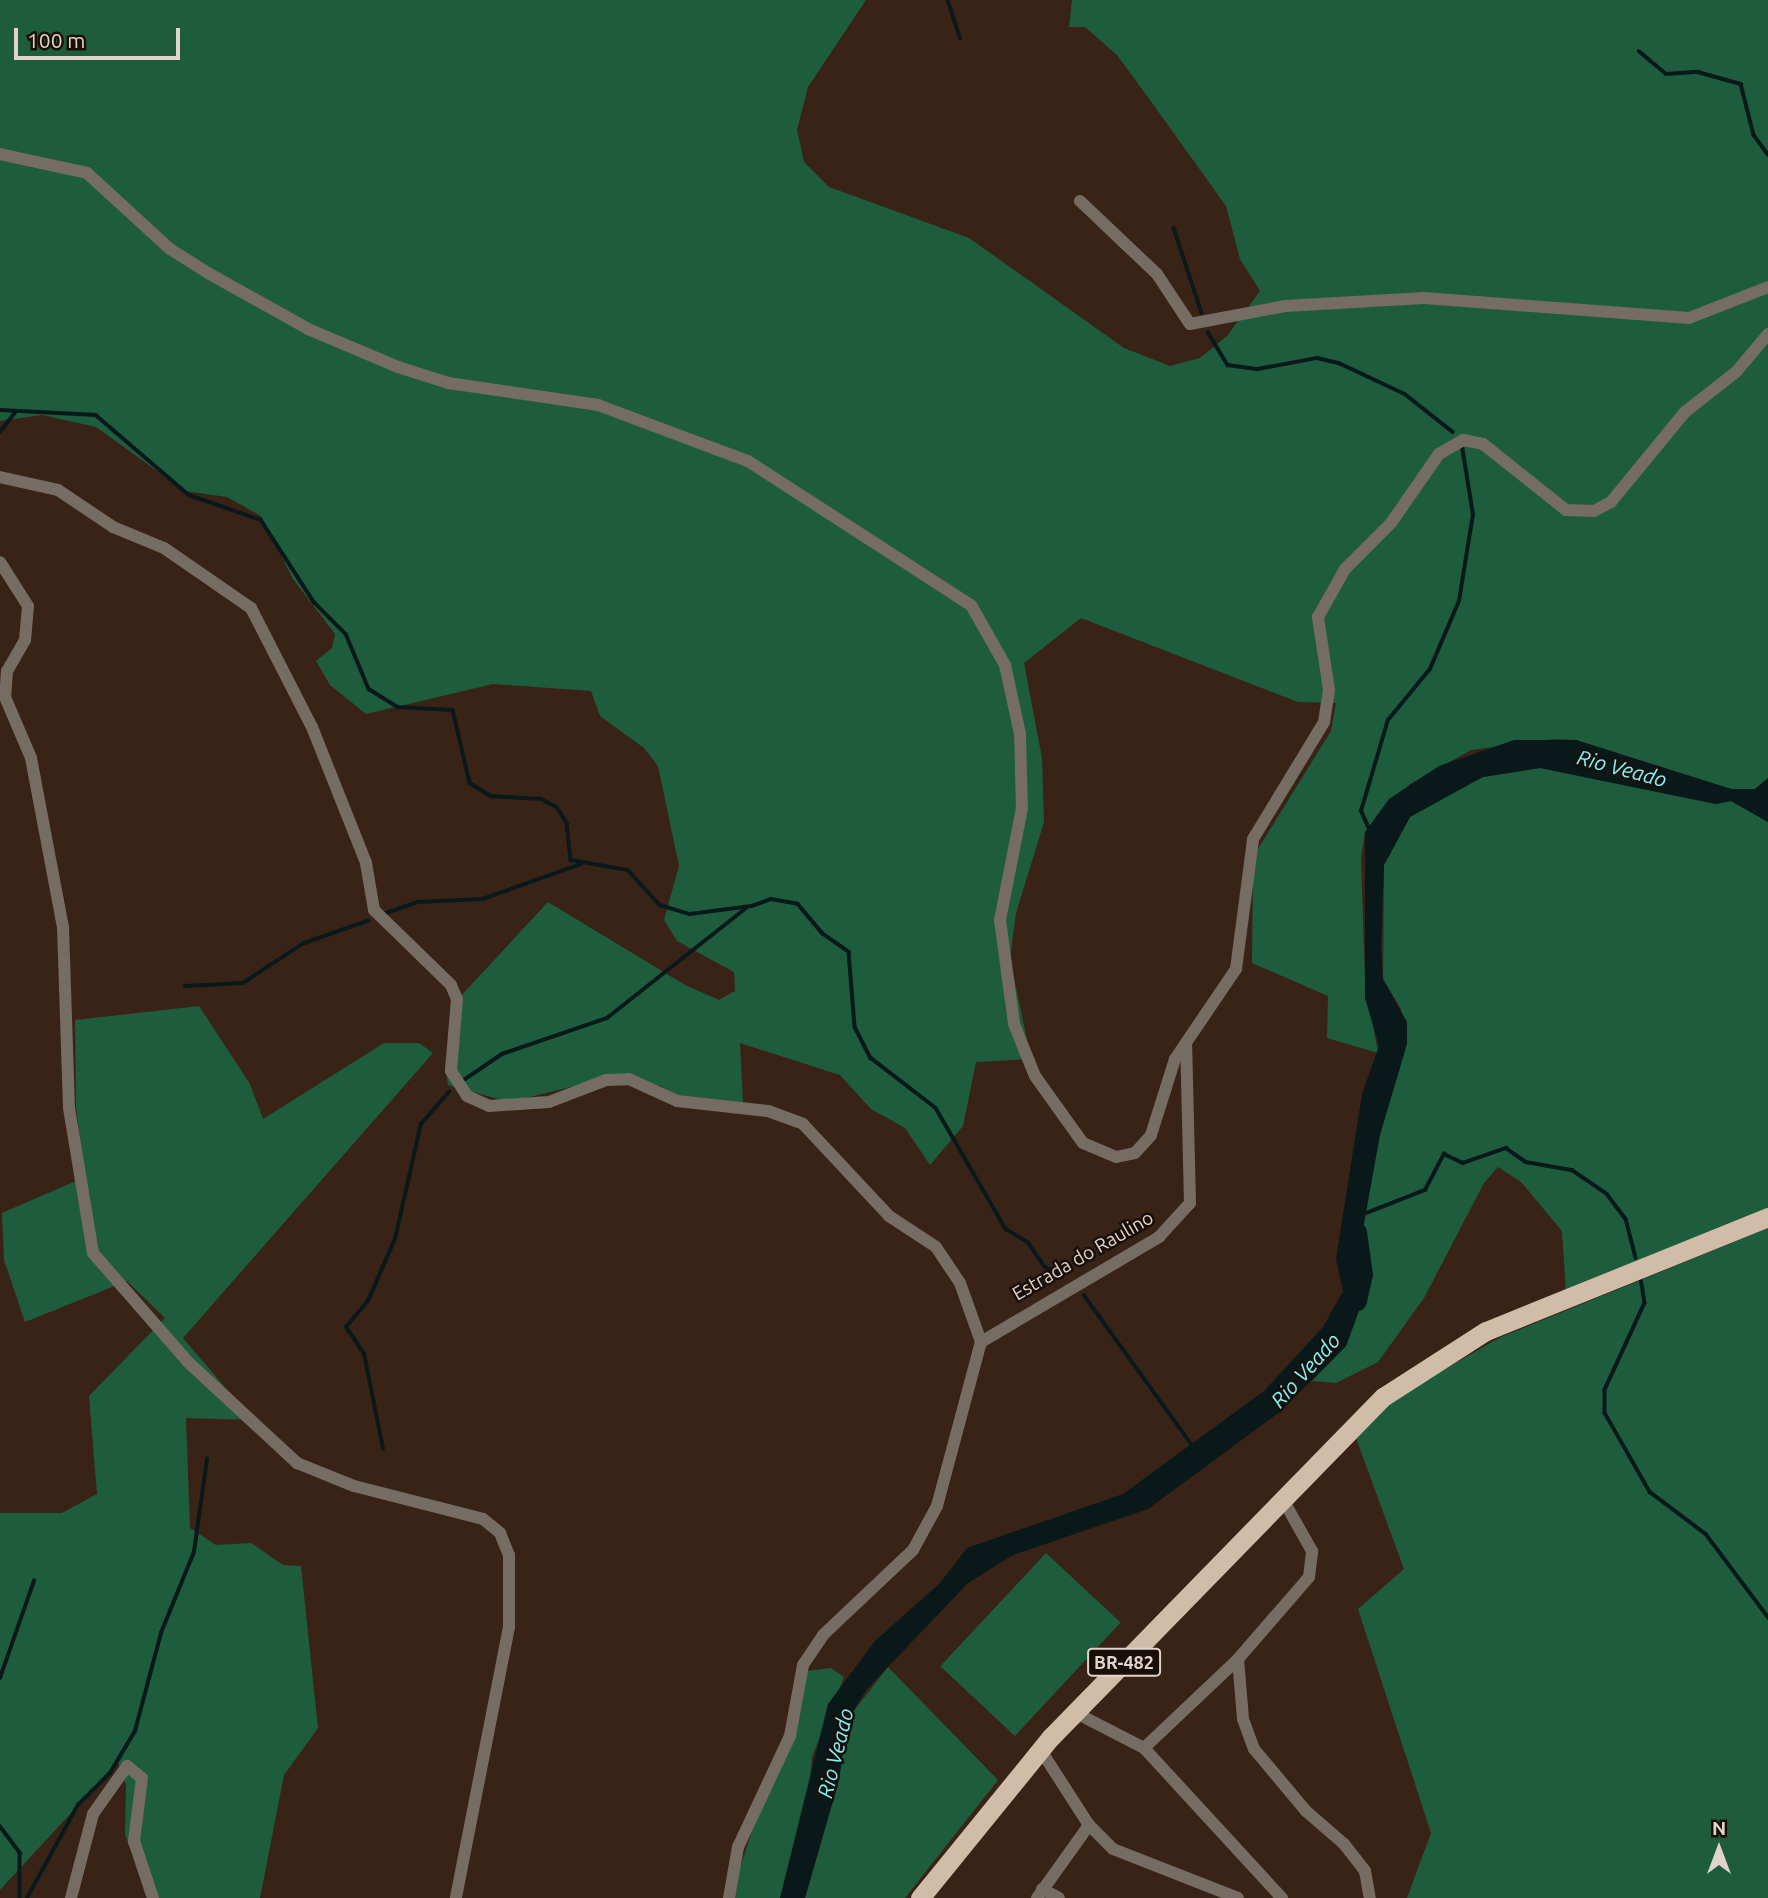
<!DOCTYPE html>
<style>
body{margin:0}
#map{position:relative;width:1768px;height:1898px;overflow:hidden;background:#392317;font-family:Ubuntu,sans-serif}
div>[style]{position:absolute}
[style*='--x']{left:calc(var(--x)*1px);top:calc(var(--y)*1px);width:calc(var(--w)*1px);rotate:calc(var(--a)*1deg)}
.green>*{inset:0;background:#1e5c3e;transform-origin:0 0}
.water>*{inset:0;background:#09191a}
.stream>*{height:3.5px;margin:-1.75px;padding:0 1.75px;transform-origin:1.75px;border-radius:1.75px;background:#09191a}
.river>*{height:19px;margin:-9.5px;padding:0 9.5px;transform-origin:9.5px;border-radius:9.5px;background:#09191a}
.minor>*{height:12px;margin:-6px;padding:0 6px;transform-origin:6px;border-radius:6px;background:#756c63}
.trunk>*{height:19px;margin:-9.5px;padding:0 9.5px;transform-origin:9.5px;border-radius:9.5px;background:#d1bca8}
span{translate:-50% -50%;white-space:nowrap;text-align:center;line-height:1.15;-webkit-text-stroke:5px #190f0a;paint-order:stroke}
.shield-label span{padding:2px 5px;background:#190f0a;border:2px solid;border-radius:5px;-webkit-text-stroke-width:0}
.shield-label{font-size:18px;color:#e2d3cb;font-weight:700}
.street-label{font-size:19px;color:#e2d3cb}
.water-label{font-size:21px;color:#7cf4fb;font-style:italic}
.north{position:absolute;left:1684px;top:1814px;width:70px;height:70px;-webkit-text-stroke:5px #190f0a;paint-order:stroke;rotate:0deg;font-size:19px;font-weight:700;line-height:28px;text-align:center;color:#e2d3cb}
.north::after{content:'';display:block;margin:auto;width:24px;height:32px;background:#e2d3cb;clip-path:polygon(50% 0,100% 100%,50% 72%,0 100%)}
.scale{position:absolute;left:14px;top:28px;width:166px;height:32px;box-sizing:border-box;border:4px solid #e2d3cb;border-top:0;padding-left:9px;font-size:21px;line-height:24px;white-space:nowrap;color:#e2d3cb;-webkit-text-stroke:5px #190f0a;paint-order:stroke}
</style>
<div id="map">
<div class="green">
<div style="clip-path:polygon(0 0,866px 0,808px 87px,797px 130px,804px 162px,829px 187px,969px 238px,1124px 348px,1170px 366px,1200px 358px,1227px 336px,1260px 291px,1240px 259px,1226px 206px,1155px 107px,1117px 55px,1085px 27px,1069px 27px,1072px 0,1768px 0,1768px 778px,1755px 789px,1731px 789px,1576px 740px,1555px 739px,1471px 750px,1410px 784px,1365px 832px,1361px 858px,1365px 980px,1378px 1053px,1327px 1038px,1328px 996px,1252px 963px,1253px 857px,1331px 731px,1336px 703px,1298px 702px,1081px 618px,1024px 663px,1042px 758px,1044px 822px,1016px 913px,1010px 959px,1031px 1059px,976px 1062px,963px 1126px,930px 1165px,905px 1128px,871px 1109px,840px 1075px,740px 1043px,743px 1103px,686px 1106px,661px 1086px,635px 1080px,599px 1080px,509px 1102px,448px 1085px,445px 1066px,458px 999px,548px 902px,685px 985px,719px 1000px,735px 991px,734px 972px,677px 941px,664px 920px,679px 866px,658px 766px,644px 748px,600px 716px,591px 691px,493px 684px,366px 714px,330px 685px,316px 661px,332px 648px,335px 634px,293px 579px,261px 516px,227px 497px,185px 491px,96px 427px,42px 415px,0 421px)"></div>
<div style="clip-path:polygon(1540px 768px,1716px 804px,1731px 801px,1768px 822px,1768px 1210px,1566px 1293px,1562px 1231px,1521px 1182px,1498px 1167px,1484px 1183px,1424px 1298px,1378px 1362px,1336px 1383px,1312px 1381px,1346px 1346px,1365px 1294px,1361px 1240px,1401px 1009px,1383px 979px,1384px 865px,1410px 817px,1440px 796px,1483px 777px)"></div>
<div style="clip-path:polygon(199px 1006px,250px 1084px,263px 1119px,384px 1043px,419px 1043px,433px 1053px,183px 1338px,253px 1420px,186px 1418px,190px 1528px,216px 1545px,251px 1543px,283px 1565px,301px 1566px,318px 1728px,284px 1775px,260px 1898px,150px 1898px,125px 1835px,126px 1785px,118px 1762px,0 1890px,0 1513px,62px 1513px,97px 1494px,89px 1396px,165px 1318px,127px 1281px,25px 1322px,4px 1260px,2px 1213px,85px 1177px,76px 1107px,75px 1020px)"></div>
<div style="clip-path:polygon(1768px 1228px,1768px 1898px,1407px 1898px,1431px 1833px,1358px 1609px,1404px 1569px,1353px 1430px,1384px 1404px,1499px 1338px)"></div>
<div style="left:1046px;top:1553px;width:102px;height:155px;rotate:43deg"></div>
<div style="clip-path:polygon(888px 1667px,998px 1780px,905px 1898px,805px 1898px,839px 1780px,846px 1721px)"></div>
<div style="clip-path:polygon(831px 1668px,844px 1677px,812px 1757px,808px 1801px,780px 1898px,730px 1898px,805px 1671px)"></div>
</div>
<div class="water">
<div style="clip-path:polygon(1514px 740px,1576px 740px,1731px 789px,1755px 789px,1768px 778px,1768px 822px,1731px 801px,1716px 804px,1540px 768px,1483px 777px,1410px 817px,1384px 865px,1381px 947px,1383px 979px,1407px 1022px,1407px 1044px,1380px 1135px,1361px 1240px,1365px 1294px,1346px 1346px,1281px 1411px,1148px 1509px,1013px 1555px,968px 1583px,867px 1689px,847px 1721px,839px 1780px,805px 1898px,780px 1898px,828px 1704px,875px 1641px,940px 1583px,967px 1548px,1123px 1494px,1264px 1391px,1323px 1327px,1343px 1291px,1336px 1259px,1362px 1094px,1379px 1046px,1365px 998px,1365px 832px,1389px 799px,1439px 766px)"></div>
</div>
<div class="stream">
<div style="--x:948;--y:0;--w:40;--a:72"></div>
<div style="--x:1639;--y:51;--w:35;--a:40"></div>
<div style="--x:1666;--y:74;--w:32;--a:-4"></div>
<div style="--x:1698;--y:72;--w:45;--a:15.6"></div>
<div style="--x:1741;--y:84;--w:53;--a:75.7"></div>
<div style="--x:1754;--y:135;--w:24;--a:54"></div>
<div style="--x:1174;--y:228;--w:89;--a:71.8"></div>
<div style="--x:1208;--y:332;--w:39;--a:59"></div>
<div style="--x:1228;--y:365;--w:30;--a:8"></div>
<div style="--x:1258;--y:369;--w:60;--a:-10.6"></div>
<div style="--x:1317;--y:358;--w:23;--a:13"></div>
<div style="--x:1339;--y:363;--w:73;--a:25.2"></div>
<div style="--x:1405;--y:394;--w:61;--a:38.4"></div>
<div style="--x:0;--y:410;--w:96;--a:3"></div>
<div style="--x:96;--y:415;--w:123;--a:40.7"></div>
<div style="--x:189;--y:495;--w:76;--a:19.1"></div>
<div style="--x:261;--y:520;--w:98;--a:57.1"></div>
<div style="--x:314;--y:602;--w:45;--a:45"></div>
<div style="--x:346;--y:634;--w:60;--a:67.3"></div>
<div style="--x:369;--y:689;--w:34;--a:32"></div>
<div style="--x:398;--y:707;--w:55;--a:3.1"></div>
<div style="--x:453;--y:710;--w:75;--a:76.9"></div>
<div style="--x:470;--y:783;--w:25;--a:32"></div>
<div style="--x:491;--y:796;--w:50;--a:3.4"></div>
<div style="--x:541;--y:799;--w:18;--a:27"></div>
<div style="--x:557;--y:807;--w:19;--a:58"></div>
<div style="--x:567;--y:823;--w:37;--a:84"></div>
<div style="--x:571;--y:860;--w:58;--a:10"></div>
<div style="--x:628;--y:870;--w:47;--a:47.6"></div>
<div style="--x:660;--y:905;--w:31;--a:17"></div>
<div style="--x:690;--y:914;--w:63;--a:-7.4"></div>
<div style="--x:0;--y:432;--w:24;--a:-52"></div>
<div style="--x:1369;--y:829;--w:20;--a:-114"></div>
<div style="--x:1361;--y:811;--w:95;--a:-73.5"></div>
<div style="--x:1388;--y:720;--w:66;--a:-50.5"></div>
<div style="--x:1430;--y:669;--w:74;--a:-66.9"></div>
<div style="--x:1459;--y:601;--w:87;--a:-80.8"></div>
<div style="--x:1473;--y:515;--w:70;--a:-99.1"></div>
<div style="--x:752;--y:906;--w:20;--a:-20"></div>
<div style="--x:771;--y:899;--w:27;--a:10"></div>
<div style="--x:798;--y:904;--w:38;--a:50"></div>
<div style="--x:822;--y:933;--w:33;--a:35"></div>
<div style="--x:849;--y:952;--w:75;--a:85.4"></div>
<div style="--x:855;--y:1027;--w:35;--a:63"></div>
<div style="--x:871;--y:1058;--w:82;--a:37.6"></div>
<div style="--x:936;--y:1108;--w:140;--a:60"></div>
<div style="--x:1006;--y:1229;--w:26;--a:31"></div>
<div style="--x:1028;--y:1242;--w:29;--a:56"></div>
<div style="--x:1044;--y:1266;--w:21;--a:31"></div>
<div style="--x:386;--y:913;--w:34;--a:-19"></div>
<div style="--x:418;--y:902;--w:65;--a:-2.6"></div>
<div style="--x:483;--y:899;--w:104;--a:-19.7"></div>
<div style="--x:185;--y:986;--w:58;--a:-3"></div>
<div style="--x:243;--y:983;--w:73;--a:-33.3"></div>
<div style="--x:304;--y:943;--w:68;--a:-19"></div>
<div style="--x:461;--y:1082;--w:50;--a:-34.3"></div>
<div style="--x:502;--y:1054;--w:111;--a:-18.9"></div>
<div style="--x:607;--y:1018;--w:176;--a:-38.3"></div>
<div style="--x:1364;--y:1214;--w:66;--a:-21.5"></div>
<div style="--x:1425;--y:1190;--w:41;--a:-62.2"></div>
<div style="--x:1444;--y:1154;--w:21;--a:25"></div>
<div style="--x:1463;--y:1163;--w:46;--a:-19.2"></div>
<div style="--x:1506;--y:1148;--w:24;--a:35"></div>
<div style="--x:1526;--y:1162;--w:47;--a:9.9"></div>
<div style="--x:1572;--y:1170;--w:42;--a:34.4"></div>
<div style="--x:1607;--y:1194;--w:31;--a:53"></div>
<div style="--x:1626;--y:1219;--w:40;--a:75.6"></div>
<div style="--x:1641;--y:1278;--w:25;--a:81"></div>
<div style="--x:1645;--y:1303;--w:96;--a:114.7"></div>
<div style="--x:1605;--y:1390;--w:23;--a:90"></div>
<div style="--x:1605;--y:1413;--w:91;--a:60.3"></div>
<div style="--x:1650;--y:1492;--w:70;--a:36.9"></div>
<div style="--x:1706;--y:1534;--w:104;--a:53.2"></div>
<div style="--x:1084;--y:1295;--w:190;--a:54.2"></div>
<div style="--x:383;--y:1449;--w:97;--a:-101.3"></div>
<div style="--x:364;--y:1354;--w:32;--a:-124"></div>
<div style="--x:346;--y:1327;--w:34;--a:-50"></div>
<div style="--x:368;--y:1301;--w:68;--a:-66.5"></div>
<div style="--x:395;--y:1239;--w:118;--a:-77.3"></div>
<div style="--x:421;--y:1124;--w:43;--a:-48.8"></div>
<div style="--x:0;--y:1678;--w:103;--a:-70.7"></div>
<div style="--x:0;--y:1826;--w:34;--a:53"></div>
<div style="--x:20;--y:1853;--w:45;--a:90"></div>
<div style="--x:27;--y:1898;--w:106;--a:-61.3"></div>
<div style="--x:78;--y:1805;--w:45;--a:-45"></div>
<div style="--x:110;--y:1773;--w:49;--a:-59.2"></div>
<div style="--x:135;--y:1731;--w:101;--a:-75.1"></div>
<div style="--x:161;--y:1633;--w:87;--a:-67.8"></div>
<div style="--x:194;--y:1552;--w:94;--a:-82"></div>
</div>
<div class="river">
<div style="--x:1357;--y:1232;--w:42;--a:81.9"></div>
<div style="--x:1363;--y:1274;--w:28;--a:103"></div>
</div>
<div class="minor">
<div style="--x:0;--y:154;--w:89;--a:12.3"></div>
<div style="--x:87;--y:173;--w:113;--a:42.5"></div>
<div style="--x:170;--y:249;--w:45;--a:32.3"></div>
<div style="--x:208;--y:273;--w:115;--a:29.2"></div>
<div style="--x:308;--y:329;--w:98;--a:22.9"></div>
<div style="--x:398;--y:367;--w:52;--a:17.7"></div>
<div style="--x:448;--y:383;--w:152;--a:8.3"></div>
<div style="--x:598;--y:405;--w:160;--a:20.5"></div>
<div style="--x:748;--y:461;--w:265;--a:32.9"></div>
<div style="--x:971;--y:605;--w:69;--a:60.5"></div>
<div style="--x:1005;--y:665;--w:71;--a:77.7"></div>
<div style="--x:1020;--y:734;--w:74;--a:88.5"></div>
<div style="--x:1022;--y:808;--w:114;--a:101.1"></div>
<div style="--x:1000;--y:920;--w:105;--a:82.3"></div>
<div style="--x:1014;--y:1024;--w:56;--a:68"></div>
<div style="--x:1035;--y:1076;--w:82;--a:54.4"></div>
<div style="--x:1083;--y:1143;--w:36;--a:23"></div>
<div style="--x:1116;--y:1157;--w:19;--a:-12"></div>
<div style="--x:1135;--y:1153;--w:24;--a:-48"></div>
<div style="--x:1151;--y:1135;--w:80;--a:-72.5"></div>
<div style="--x:1175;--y:1059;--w:109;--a:-55.9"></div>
<div style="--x:1236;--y:969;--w:131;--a:-82.5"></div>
<div style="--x:1253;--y:839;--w:137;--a:-58.7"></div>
<div style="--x:1324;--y:722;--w:32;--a:-81"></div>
<div style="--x:1329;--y:690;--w:74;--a:-98.6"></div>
<div style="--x:1318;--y:617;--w:55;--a:-60.6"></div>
<div style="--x:1345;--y:569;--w:65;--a:-45"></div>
<div style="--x:1391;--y:523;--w:84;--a:-55.2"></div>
<div style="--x:1439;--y:454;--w:28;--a:-30"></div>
<div style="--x:1463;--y:440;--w:20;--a:11"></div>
<div style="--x:1483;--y:444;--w:106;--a:38.5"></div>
<div style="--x:1566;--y:510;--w:28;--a:2"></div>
<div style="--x:1594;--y:511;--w:19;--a:-28"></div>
<div style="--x:1611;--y:502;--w:117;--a:-50.6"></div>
<div style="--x:1685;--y:412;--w:65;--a:-38.1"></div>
<div style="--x:1736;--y:372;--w:50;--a:-49.9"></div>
<div style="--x:1080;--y:201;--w:106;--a:43.5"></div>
<div style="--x:1157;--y:274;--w:60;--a:56.6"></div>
<div style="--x:1190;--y:324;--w:97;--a:-10.7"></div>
<div style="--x:1285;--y:306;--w:139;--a:-3.3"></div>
<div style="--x:1424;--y:298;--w:266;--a:4.3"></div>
<div style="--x:1689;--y:318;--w:85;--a:-21.4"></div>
<div style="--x:0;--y:477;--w:59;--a:12.6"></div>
<div style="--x:58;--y:490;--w:66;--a:33.9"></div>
<div style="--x:113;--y:527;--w:55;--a:22.4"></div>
<div style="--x:164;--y:548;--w:106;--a:34.6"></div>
<div style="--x:251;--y:608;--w:134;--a:62.9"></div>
<div style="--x:312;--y:727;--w:146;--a:68.3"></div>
<div style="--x:366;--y:863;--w:48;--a:80.3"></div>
<div style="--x:374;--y:910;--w:107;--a:44.2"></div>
<div style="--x:451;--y:985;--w:15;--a:67"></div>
<div style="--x:457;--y:999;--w:72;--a:94.8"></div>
<div style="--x:451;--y:1071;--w:30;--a:57"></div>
<div style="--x:467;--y:1096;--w:24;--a:24"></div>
<div style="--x:489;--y:1106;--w:60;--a:-3.8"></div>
<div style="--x:549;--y:1102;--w:61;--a:-21.1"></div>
<div style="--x:606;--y:1080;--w:23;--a:-2"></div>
<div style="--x:629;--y:1079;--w:53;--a:24.6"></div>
<div style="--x:677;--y:1101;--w:92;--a:6.3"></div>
<div style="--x:768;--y:1111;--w:37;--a:20"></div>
<div style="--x:803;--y:1124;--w:126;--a:46.9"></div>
<div style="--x:889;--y:1216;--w:56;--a:33.4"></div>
<div style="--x:936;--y:1247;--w:43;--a:56.3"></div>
<div style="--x:960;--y:1283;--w:63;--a:70.4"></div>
<div style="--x:0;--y:562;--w:52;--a:57.5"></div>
<div style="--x:28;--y:606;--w:34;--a:95"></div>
<div style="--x:25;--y:640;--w:36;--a:120"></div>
<div style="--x:7;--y:671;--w:26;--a:94"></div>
<div style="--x:5;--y:697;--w:66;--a:66.9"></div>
<div style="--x:31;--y:758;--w:172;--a:79.3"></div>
<div style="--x:63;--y:927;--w:181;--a:88.1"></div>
<div style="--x:69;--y:1108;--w:147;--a:80.6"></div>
<div style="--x:93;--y:1253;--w:145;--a:48.9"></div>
<div style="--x:188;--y:1362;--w:149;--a:42.8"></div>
<div style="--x:297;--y:1463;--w:61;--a:22"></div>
<div style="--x:354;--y:1486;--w:133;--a:14.3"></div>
<div style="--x:483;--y:1519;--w:22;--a:39"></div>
<div style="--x:500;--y:1533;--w:24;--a:68"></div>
<div style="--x:509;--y:1555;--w:72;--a:90"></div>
<div style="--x:509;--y:1627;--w:276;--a:101.1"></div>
<div style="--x:1238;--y:1659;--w:60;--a:85.2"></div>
<div style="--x:1243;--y:1719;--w:32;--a:70"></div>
<div style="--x:1254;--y:1749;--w:81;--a:50"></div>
<div style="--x:1306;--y:1811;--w:50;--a:41"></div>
<div style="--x:1344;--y:1844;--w:34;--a:52"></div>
<div style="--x:1365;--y:1871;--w:27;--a:80"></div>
<div style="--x:1074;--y:1712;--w:79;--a:27.2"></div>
<div style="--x:1144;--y:1748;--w:204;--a:47.4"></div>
<div style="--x:1144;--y:1748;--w:129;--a:-43.4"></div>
<div style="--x:1238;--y:1659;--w:108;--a:-49.1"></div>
<div style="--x:1309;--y:1577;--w:26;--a:-83"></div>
<div style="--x:1312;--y:1551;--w:61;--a:-119.5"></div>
<div style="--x:1040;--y:1749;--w:90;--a:57.2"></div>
<div style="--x:1089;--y:1825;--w:34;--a:45"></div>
<div style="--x:1113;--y:1849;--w:134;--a:21.4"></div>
<div style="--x:1042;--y:1889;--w:19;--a:28"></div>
<div style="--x:71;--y:1898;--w:87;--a:-75.3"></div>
<div style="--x:93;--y:1814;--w:59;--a:-54.7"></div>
<div style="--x:127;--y:1766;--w:19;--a:39"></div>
<div style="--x:142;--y:1778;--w:64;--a:97.2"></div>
<div style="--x:134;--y:1841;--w:60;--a:71.6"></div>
<div style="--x:729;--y:1898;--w:52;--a:-80"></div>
<div style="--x:738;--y:1847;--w:123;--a:-64.9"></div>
<div style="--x:790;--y:1736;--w:72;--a:-79.6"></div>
<div style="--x:803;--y:1665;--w:36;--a:-56"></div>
<div style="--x:823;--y:1635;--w:124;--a:-43.4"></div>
<div style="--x:913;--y:1550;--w:50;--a:-61.4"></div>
<div style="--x:937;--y:1506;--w:170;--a:-75"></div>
<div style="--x:981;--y:1342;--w:207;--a:-30.5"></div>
<div style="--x:1159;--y:1237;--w:46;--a:-47.6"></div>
<div style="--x:1190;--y:1203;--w:160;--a:-91.4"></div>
<div style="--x:1037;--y:1898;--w:90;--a:-54.5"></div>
</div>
<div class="trunk">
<div style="--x:920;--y:1898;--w:208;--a:-50.9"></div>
<div style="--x:1051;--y:1737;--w:475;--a:-45.7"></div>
<div style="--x:1383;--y:1397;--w:122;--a:-32.7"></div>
<div style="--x:1486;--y:1331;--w:304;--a:-22"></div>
</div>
<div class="shield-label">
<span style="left:1124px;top:1662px">BR-482</span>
</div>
<div class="street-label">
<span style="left:1083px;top:1256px;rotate:-30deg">Estrada do Raulino</span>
</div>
<div class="water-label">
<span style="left:1622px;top:768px;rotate:15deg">Rio Veado</span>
<span style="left:1305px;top:1370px;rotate:-48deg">Rio Veado</span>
<span style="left:835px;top:1753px;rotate:-76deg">Rio Veado</span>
</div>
<div class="north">N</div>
<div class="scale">100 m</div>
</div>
